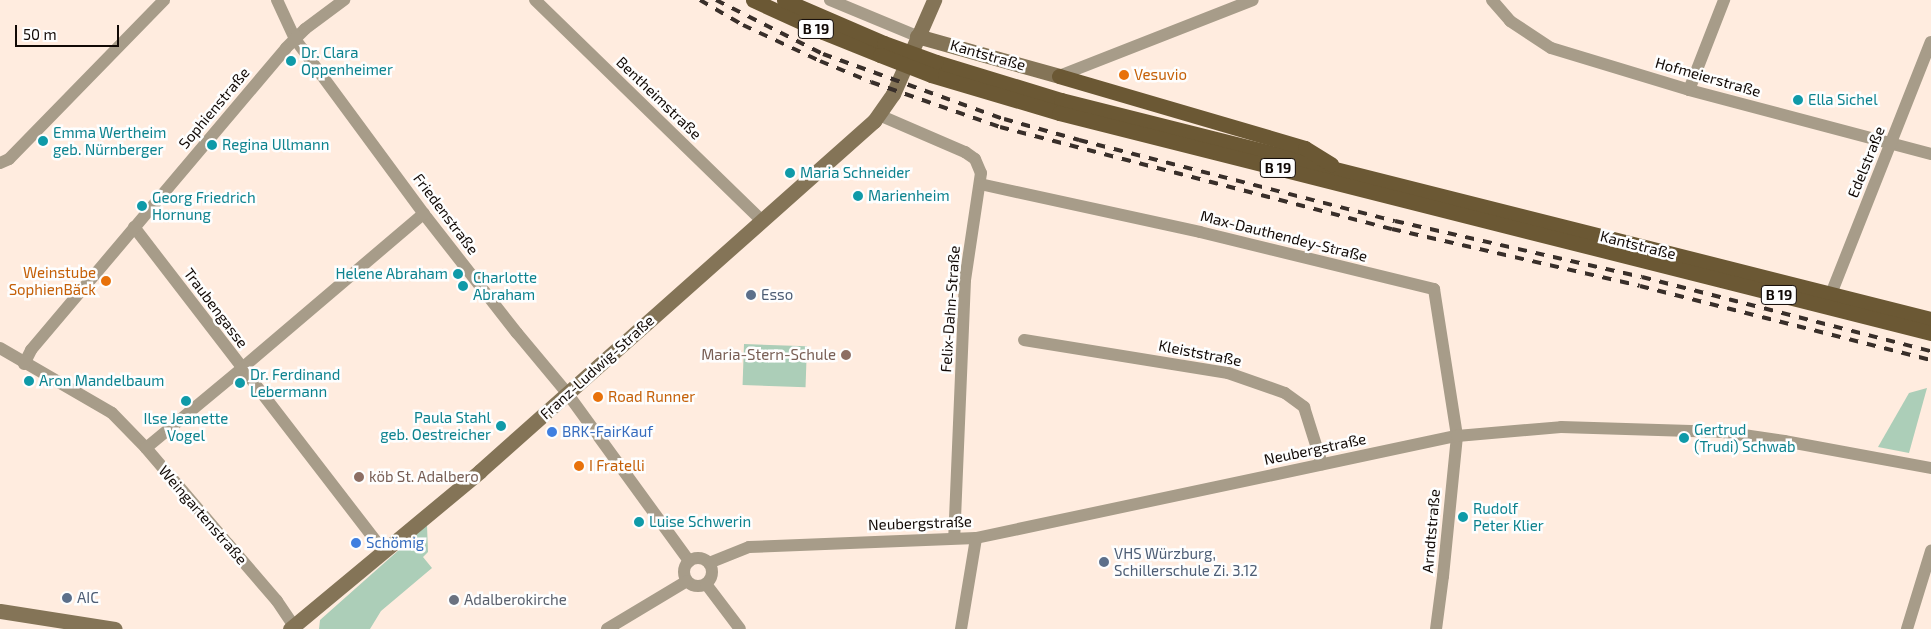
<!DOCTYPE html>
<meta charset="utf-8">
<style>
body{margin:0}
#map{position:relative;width:1931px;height:629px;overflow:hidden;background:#ffecdf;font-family:"Exo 2",sans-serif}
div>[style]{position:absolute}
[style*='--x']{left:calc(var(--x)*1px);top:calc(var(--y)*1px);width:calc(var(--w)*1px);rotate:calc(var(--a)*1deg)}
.green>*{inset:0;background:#acceb8;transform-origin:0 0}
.street>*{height:12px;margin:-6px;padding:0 6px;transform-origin:6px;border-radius:6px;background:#a79c89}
.street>.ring{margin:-6px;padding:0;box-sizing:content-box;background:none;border:12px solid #a79c89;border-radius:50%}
.secondary>*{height:15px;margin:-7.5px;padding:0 7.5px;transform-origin:7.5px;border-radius:7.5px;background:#847457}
.primary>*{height:15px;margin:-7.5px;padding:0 7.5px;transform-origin:7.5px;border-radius:7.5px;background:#6b5834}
.rail>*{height:4px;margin-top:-2px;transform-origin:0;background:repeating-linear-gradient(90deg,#392f2a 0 9px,transparent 0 18px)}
.primary-bridge>*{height:15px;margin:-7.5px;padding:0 7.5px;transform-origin:7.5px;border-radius:7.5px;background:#6b5834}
.dots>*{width:14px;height:14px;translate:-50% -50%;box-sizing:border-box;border:2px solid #fefefe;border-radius:50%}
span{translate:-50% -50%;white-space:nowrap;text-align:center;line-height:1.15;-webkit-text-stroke:5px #fefefe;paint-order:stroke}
.shield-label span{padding:1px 4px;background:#fefefe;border:1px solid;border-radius:4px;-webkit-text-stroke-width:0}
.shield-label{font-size:14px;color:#110905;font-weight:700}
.culture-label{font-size:15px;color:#0d838f}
.left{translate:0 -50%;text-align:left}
.right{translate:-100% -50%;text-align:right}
.street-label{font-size:15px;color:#110905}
.food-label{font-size:15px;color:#c56008}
.service-label{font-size:15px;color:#4e5e75}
.education-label{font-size:15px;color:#785e54}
.shop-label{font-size:15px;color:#366cbe}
.worship-label{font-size:15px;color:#5b616d}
.scale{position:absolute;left:15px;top:25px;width:104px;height:22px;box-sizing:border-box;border:2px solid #110905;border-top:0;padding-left:6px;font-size:15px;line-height:18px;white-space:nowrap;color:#110905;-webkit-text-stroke:4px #fefefe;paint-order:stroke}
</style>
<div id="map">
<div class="green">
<div style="left:744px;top:344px;width:63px;height:41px;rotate:2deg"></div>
<div style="clip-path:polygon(1927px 388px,1909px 453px,1878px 447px,1909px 393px)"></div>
<div style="clip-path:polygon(427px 525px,428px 552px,423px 557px,432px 568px,381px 611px,370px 629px,319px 629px,320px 620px)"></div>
</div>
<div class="street">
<div style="--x:277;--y:0;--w:43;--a:65.2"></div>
<div style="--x:295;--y:39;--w:222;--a:53.6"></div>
<div style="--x:427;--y:218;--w:146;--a:52"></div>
<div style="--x:517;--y:333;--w:78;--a:50.2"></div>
<div style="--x:567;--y:393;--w:208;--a:54"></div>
<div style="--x:535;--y:0;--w:315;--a:44.2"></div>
<div style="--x:830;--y:0;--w:94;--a:22.5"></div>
<div style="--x:1492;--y:0;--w:28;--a:49"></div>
<div style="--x:1510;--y:21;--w:49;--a:33.4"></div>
<div style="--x:1551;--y:48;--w:144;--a:16.9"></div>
<div style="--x:1689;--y:90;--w:250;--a:14.8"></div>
<div style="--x:1059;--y:76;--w:208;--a:-21.4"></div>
<div style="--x:1689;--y:90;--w:97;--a:-68.7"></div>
<div style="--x:879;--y:115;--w:94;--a:23.3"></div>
<div style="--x:965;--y:152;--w:12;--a:35"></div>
<div style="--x:975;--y:159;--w:15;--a:67"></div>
<div style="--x:981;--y:173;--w:108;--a:98.5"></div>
<div style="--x:965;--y:280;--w:258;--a:92.4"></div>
<div style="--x:0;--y:163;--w:10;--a:-24"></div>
<div style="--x:9;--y:159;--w:222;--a:-45.7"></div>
<div style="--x:980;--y:184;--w:225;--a:12.3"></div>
<div style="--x:1200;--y:232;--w:241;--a:13.7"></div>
<div style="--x:1434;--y:289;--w:149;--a:81.1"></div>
<div style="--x:1457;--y:436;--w:141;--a:95.7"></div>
<div style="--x:1443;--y:576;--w:53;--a:97.5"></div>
<div style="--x:134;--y:227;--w:408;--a:52.4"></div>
<div style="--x:1831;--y:294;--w:271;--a:-68.4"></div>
<div style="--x:1024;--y:340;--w:207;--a:9.2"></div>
<div style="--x:1228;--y:373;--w:60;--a:19.3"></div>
<div style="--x:1285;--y:393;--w:24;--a:36"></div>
<div style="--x:1304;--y:407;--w:60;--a:72.5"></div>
<div style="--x:0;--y:348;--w:129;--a:30.1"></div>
<div style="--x:112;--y:413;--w:49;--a:45.8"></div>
<div style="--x:146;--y:448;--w:126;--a:49.5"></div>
<div style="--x:228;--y:544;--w:75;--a:49.3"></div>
<div style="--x:277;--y:601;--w:30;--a:56"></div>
<div style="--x:24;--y:364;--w:16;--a:-63"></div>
<div style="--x:31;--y:350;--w:395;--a:-49.8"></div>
<div style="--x:286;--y:48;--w:27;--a:-45"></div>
<div style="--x:305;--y:29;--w:49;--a:-36.6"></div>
<div style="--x:146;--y:448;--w:124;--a:-39.7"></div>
<div style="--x:241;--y:369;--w:240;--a:-40.4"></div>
<div class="ring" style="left:684px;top:558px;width:16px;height:16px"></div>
<div style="--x:709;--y:563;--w:43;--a:-21.8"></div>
<div style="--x:749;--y:547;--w:227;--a:-2.3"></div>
<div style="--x:976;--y:538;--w:492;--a:-12"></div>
<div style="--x:1457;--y:436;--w:104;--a:-4.9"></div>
<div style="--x:1561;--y:427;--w:162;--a:1.8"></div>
<div style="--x:1723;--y:432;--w:62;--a:8.4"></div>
<div style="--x:1784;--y:441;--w:149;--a:10.4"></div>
<div style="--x:706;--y:584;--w:56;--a:52.9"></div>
<div style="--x:607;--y:629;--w:93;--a:-31"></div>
<div style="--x:961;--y:629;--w:92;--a:-80.6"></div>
<div style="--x:1907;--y:629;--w:82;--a:-72.9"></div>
</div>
<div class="secondary">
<div style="--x:917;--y:36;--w:148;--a:15.7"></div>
<div style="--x:0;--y:611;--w:116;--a:8.9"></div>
<div style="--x:290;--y:629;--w:247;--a:-39.7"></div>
<div style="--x:480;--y:471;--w:527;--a:-41.62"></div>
<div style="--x:874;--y:121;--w:33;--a:-55"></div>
<div style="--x:893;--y:94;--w:103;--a:-66.4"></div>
</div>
<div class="primary">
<div style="--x:753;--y:0;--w:77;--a:24.6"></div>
<div style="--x:823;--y:32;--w:61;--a:22"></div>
<div style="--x:784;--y:0;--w:109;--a:23.3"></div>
<div style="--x:936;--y:62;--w:131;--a:16.9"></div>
<div style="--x:1061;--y:100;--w:897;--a:14.13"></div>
<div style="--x:931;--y:75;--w:134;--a:16.5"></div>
<div style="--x:1059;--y:113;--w:899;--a:14.16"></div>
<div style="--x:1059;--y:76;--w:256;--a:16.3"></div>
<div style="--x:1305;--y:148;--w:31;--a:32"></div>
</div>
<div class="rail">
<div style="--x:700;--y:0;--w:50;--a:30.2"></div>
<div style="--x:743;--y:25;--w:85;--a:25.1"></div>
<div style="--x:820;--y:61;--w:55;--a:22.4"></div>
<div style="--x:871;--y:82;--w:137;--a:19.2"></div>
<div style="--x:1000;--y:127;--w:405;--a:14.6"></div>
<div style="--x:1392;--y:229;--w:254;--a:12.9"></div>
<div style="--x:1640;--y:286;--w:300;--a:14.3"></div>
<div style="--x:716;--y:0;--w:120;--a:26.8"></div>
<div style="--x:823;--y:54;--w:192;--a:19.8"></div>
<div style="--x:1004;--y:119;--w:78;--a:15.6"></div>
<div style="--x:1079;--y:140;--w:326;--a:14.4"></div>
<div style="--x:1395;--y:221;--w:253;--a:12.8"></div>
<div style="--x:1642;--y:277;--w:298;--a:14.4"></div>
</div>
<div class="primary-bridge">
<div style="--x:884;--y:43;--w:55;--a:20.1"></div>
<div style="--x:880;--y:55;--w:55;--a:21.4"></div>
</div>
<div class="dots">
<div style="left:291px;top:61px;background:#0f9aa8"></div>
<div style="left:1124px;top:75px;background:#e8710a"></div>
<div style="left:1798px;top:100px;background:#0f9aa8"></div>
<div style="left:43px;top:141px;background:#0f9aa8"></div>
<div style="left:212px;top:145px;background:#0f9aa8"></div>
<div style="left:790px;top:173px;background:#0f9aa8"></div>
<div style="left:858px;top:196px;background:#0f9aa8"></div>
<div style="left:142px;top:206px;background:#0f9aa8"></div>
<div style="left:458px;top:274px;background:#0f9aa8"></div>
<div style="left:106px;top:281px;background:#e8710a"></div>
<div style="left:463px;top:286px;background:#0f9aa8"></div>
<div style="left:751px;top:295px;background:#5c6f8a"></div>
<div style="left:846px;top:355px;background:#8d6e63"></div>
<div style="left:29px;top:381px;background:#0f9aa8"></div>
<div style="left:240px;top:383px;background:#0f9aa8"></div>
<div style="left:598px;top:397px;background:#e8710a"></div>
<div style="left:186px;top:401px;background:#0f9aa8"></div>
<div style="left:501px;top:426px;background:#0f9aa8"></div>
<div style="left:552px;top:432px;background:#3f7fe0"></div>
<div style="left:1684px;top:438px;background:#0f9aa8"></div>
<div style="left:579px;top:466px;background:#e8710a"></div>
<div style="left:359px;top:477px;background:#8d6e63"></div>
<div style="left:1463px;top:517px;background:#0f9aa8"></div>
<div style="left:639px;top:522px;background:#0f9aa8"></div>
<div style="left:356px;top:543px;background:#3f7fe0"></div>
<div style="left:1104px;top:562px;background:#5c6f8a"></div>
<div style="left:67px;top:598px;background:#5c6f8a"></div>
<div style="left:454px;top:600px;background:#6b7280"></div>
</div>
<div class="shield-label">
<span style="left:816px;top:29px">B 19</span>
<span style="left:1278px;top:168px">B 19</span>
<span style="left:1779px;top:295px">B 19</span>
</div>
<div class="culture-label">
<span class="left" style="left:301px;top:61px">Dr. Clara<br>Oppenheimer</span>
<span class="left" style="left:1808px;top:100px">Ella Sichel</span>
<span class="left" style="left:53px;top:141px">Emma Wertheim<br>geb. Nürnberger</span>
<span class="left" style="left:222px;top:145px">Regina Ullmann</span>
<span class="left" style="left:800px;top:173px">Maria Schneider</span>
<span class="left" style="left:868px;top:196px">Marienheim</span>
<span class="left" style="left:152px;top:206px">Georg Friedrich<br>Hornung</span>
<span class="right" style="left:448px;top:274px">Helene Abraham</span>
<span class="left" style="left:473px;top:286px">Charlotte<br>Abraham</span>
<span class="left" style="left:250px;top:383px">Dr. Ferdinand<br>Lebermann</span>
<span class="left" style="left:39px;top:381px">Aron Mandelbaum</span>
<span class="right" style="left:491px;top:426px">Paula Stahl<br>geb. Oestreicher</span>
<span style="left:186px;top:427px">Ilse Jeanette<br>Vogel</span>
<span class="left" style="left:1694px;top:438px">Gertrud<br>(Trudi) Schwab</span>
<span class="left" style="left:1473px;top:517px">Rudolf<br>Peter Klier</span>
<span class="left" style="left:649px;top:522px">Luise Schwerin</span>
</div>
<div class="street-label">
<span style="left:988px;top:55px;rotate:16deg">Kantstraße</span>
<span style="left:1708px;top:77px;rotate:16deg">Hofmeierstraße</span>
<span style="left:659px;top:98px;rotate:44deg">Bentheimstraße</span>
<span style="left:214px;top:108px;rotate:-50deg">Sophienstraße</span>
<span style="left:1866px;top:162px;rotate:-68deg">Edelstraße</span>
<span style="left:446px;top:214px;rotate:53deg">Friedenstraße</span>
<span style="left:1284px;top:236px;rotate:14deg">Max-Dauthendey-Straße</span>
<span style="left:1638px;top:245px;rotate:14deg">Kantstraße</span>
<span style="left:216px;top:308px;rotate:53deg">Traubengasse</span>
<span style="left:950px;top:309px;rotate:-86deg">Felix-Dahn-Straße</span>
<span style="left:1200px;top:353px;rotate:11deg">Kleiststraße</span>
<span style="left:597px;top:367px;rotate:-42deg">Franz-Ludwig-Straße</span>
<span style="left:1315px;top:449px;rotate:-12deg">Neubergstraße</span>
<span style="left:203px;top:515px;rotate:49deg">Weingartenstraße</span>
<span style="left:920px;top:523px;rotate:-2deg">Neubergstraße</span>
<span style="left:1431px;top:531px;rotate:-85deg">Arndtstraße</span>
</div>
<div class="food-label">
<span class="left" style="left:1134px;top:75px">Vesuvio</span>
<span class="right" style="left:96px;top:281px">Weinstube<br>SophienBäck</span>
<span class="left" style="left:608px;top:397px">Road Runner</span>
<span class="left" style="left:589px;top:466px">I Fratelli</span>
</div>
<div class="service-label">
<span class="left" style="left:761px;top:295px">Esso</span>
<span class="left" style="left:1114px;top:562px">VHS Würzburg,<br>Schillerschule Zi. 3.12</span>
<span class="left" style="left:77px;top:598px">AIC</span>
</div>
<div class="education-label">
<span class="right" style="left:836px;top:355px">Maria-Stern-Schule</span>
<span class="left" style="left:369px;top:477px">köb St. Adalbero</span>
</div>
<div class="shop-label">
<span class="left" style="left:562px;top:432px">BRK-FairKauf</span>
<span class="left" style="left:366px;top:543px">Schömig</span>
</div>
<div class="worship-label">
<span class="left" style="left:464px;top:600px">Adalberokirche</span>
</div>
<div class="scale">50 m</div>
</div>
